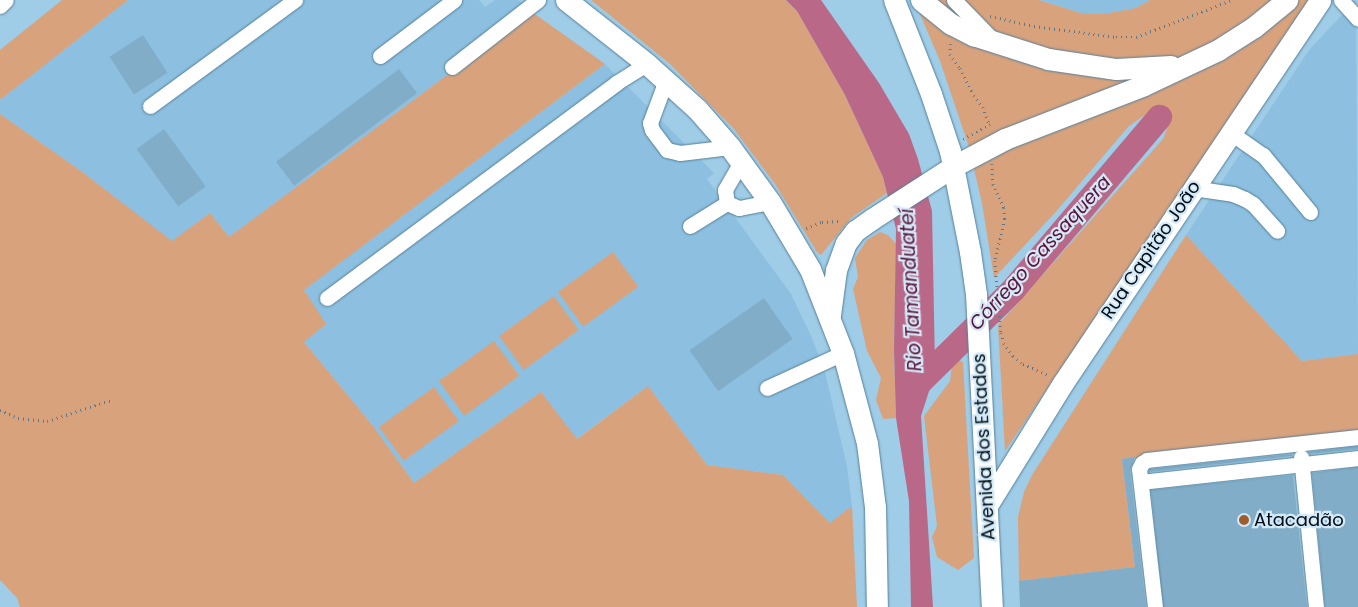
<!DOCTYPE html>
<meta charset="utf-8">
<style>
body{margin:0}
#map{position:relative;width:1358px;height:607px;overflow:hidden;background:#9fcce7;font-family:Poppins,sans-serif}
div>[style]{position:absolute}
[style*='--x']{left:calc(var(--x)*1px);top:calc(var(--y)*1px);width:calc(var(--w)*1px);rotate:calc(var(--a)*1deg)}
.built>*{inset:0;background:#8dc0e0}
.green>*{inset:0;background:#d8a27d;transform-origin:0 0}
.water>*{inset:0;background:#b96888}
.river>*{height:25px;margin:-12.5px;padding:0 12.5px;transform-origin:12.5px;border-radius:12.5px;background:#b96888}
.building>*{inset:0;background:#82adc8;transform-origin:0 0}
.path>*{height:2.5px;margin-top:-1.25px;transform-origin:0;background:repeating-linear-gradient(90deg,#59788b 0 1px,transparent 0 5px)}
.roads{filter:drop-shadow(0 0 1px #56809a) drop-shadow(0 0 1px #56809a)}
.minor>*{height:15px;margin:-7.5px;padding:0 7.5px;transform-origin:7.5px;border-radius:7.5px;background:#fff}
.highway>*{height:21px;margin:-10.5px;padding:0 10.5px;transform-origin:10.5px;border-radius:10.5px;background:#fff}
.dots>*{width:14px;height:14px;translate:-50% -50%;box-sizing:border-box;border:2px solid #d3e9f7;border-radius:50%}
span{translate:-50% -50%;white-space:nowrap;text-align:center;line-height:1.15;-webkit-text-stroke:4.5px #d3e9f7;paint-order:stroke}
.street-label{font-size:18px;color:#010e17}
.poi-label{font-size:18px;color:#010e17}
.left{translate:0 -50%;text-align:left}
.water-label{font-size:19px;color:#5d1237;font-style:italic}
</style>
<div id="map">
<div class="built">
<div style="clip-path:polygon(128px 0,479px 0,485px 7px,495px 0,518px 0,532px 12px,229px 237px,210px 213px,172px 242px,81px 171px,0 114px,0 100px)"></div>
<div style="clip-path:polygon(1040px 0,1150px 0,1136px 8px,1104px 14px,1081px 13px)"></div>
<div style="clip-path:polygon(1356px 0,1358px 354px,1302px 361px,1186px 235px,1309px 50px)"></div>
<div style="clip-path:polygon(605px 64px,714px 173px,707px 179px,791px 294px,812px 338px,825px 372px,847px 466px,852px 506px,830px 523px,783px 475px,707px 465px,648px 386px,576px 439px,541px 392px,414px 483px,373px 426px,304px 342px,303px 290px)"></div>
</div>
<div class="green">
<div style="clip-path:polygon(62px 0,128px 0,0 100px,0 50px)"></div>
<div style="clip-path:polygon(591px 0,786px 0,797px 11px,845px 95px,883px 177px,887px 193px,851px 218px,821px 255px,817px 252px,775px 184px,734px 129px,670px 64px)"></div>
<div style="clip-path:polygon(914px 0,1039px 0,1081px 13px,1104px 14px,1136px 8px,1150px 0,1311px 0,1005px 451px,998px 325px,1163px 139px,1169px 124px,1150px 111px,1128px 127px,1054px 214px,994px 278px,982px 203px,968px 144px,940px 61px)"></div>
<div style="clip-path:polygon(532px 12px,605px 64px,304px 290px,326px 324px,304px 342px,373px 426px,414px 483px,541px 392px,577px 439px,648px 386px,707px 465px,783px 475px,830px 523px,852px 506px,857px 607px,20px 607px,17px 598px,0 580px,0 114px,81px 171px,172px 241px,210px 213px,229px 237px)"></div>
<div style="clip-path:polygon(880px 232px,888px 235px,896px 244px,894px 349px,896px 418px,883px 419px,876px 400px,881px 378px,867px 351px,853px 289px,858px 277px,855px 258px,867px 240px)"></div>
<div style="clip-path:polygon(1186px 235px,1302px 361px,1358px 354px,1358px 433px,1122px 459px,1135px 567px,1019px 581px,1018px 517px,1024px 492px,1032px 475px)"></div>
<div style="left:613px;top:252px;width:43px;height:68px;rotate:54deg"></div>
<div style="left:554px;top:296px;width:42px;height:68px;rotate:54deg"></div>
<div style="left:494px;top:341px;width:43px;height:68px;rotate:54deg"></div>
<div style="clip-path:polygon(958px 360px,963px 362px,974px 558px,958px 570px,937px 557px,932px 537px,937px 526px,924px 416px,950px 381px,952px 365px)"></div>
<div style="left:434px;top:387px;width:42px;height:68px;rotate:54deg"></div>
</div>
<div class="water">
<div style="clip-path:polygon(786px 0,821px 0,879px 83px,909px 134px,918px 159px,932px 211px,935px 366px,931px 385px,921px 416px,933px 607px,911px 607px,909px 501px,896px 418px,894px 349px,896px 229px,883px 177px,845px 95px,797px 11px)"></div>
</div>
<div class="river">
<div style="--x:917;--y:384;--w:135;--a:-44.7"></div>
<div style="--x:1013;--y:289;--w:226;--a:-49.7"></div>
</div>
<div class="building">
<div style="left:143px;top:35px;width:45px;height:40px;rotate:57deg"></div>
<div style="left:399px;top:69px;width:30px;height:154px;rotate:53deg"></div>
<div style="left:164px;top:129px;width:71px;height:34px;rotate:54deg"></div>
<div style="left:764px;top:298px;width:50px;height:91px;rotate:55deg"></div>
<div style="clip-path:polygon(1358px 446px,1358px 449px,1310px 454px,1309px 452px)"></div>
<div style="clip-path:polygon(1292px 454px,1292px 456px,1149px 472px,1150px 469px)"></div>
<div style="clip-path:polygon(1135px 457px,1130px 470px,1146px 607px,1020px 607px,1019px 581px,1135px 567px,1122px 459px)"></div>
<div style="clip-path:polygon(1358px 467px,1358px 607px,1325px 607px,1312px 473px)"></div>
<div style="left:1293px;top:475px;width:133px;height:143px;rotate:84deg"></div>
</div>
<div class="path">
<div style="--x:990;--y:16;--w:45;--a:12.8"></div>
<div style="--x:1034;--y:26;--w:83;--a:7.6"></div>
<div style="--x:1116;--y:37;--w:20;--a:0"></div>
<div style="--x:1136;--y:37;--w:103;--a:-21.1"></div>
<div style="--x:951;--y:44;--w:10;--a:96"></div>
<div style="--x:950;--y:54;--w:17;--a:54"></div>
<div style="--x:960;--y:68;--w:30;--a:63"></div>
<div style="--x:974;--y:95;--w:15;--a:53"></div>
<div style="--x:983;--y:107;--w:20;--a:70"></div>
<div style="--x:963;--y:139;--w:31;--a:-29"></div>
<div style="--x:992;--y:164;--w:20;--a:87"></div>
<div style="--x:993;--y:184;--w:26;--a:65"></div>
<div style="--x:1004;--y:208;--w:11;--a:85"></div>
<div style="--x:1005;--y:219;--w:43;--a:103.4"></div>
<div style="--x:995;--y:261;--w:72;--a:85.2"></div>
<div style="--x:1001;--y:333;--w:10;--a:73"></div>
<div style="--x:1004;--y:343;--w:16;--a:55"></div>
<div style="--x:1013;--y:356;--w:13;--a:39"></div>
<div style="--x:1023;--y:364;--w:27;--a:24"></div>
<div style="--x:806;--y:228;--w:17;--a:-21"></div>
<div style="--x:822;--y:222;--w:17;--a:-3"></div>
<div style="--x:0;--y:410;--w:20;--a:24"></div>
<div style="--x:18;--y:418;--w:29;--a:6"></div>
<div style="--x:47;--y:421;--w:67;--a:-18.2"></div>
</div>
<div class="roads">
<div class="minor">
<div style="--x:954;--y:0;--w:54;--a:45.7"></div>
<div style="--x:1341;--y:0;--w:25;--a:48"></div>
<div style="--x:0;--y:6;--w:8;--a:-45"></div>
<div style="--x:380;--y:56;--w:93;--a:-37.1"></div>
<div style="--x:452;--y:67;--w:109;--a:-37.9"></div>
<div style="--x:666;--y:80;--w:46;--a:110.4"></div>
<div style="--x:650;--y:123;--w:7;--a:74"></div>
<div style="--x:652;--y:130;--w:25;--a:53"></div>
<div style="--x:667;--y:150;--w:13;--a:13"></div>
<div style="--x:680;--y:153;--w:50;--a:-6.8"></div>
<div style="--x:150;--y:106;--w:180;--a:-36.2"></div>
<div style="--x:1231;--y:133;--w:39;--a:35"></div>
<div style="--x:1263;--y:155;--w:74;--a:50.5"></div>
<div style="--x:741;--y:162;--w:32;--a:120"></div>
<div style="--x:725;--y:190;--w:13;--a:81"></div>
<div style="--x:727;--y:203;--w:13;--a:23"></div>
<div style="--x:739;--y:208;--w:32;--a:-11"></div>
<div style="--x:1193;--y:188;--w:40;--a:8.5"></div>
<div style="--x:1233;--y:194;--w:13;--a:23"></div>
<div style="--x:1245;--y:199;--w:9;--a:32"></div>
<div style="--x:1253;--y:204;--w:36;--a:48"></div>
<div style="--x:690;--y:226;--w:44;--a:-31.9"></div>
<div style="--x:327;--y:298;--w:360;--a:-36.6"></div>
<div style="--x:616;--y:83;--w:36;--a:-32"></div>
<div style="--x:767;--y:388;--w:84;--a:-24.7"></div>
<div style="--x:1301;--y:457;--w:151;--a:84.3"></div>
<div style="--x:1141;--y:482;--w:218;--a:-6.3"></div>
<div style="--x:1155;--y:607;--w:139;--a:-96.6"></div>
<div style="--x:1139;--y:469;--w:7;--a:-63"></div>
<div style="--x:1142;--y:463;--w:6;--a:-31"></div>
<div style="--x:1147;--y:460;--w:212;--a:-6.2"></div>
</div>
<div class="highway">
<div style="--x:566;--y:0;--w:103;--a:38.3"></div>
<div style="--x:647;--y:64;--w:67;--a:42"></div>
<div style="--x:697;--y:109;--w:50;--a:49"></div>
<div style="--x:730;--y:147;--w:68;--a:54"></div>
<div style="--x:770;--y:202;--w:78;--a:59.2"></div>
<div style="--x:810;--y:269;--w:90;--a:68.6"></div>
<div style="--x:843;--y:353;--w:93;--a:75.1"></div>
<div style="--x:867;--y:443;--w:64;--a:82.9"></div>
<div style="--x:875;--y:507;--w:100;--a:88.9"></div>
<div style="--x:894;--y:0;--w:101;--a:68.5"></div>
<div style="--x:931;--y:94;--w:60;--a:71.6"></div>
<div style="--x:950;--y:151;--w:103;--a:78.8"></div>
<div style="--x:970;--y:252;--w:42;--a:81.9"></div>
<div style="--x:976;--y:294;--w:313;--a:87.1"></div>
<div style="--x:921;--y:0;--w:38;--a:39"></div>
<div style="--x:951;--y:24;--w:25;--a:27"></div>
<div style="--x:973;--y:35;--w:79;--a:17.7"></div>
<div style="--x:1048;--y:59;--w:69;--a:8.4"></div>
<div style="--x:1116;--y:69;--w:55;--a:-3.1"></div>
<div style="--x:830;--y:315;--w:45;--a:-82.4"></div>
<div style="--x:836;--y:270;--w:29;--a:-70"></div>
<div style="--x:846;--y:243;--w:15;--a:-53"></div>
<div style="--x:855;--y:231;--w:21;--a:-35"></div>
<div style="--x:872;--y:219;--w:98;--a:-32.9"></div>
<div style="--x:954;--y:166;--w:58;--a:-27.9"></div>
<div style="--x:1005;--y:139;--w:149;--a:-21.2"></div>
<div style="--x:1144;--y:85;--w:82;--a:-25.3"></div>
<div style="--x:1218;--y:50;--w:43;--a:-32.6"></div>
<div style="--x:1254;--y:27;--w:43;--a:-39.3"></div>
<div style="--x:988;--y:504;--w:142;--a:-58.2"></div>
<div style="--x:1063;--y:383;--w:461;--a:-56.1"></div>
</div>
</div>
<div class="dots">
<div style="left:1244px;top:520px;background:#9e5d2a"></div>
</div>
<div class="street-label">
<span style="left:1151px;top:250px;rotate:-56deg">Rua Capitão João</span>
<span style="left:984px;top:447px;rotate:-93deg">Avenida dos Estados</span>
</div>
<div class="poi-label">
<span class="left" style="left:1254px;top:520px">Atacadão</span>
</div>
<div class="water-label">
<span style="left:1040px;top:253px;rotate:-48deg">Córrego Cassaquera</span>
<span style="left:911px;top:290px;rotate:-93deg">Rio Tamanduateí</span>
</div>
</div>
